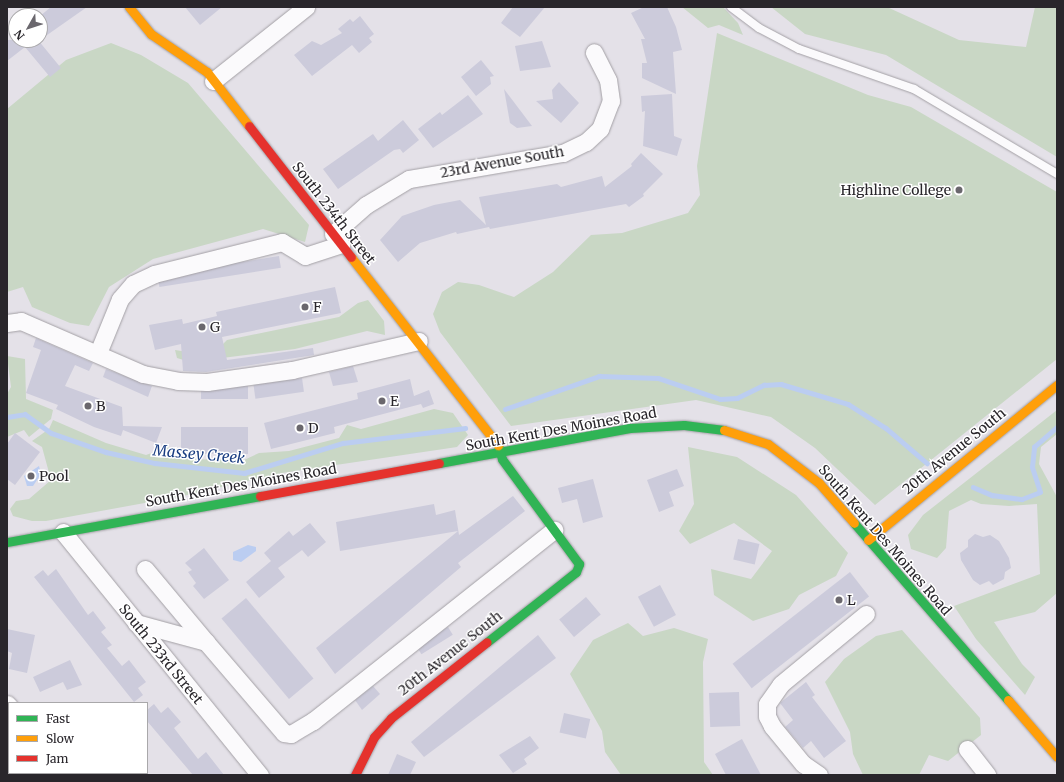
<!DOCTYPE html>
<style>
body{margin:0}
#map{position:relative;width:1064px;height:782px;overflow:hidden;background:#e4e1e8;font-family:Merriweather,serif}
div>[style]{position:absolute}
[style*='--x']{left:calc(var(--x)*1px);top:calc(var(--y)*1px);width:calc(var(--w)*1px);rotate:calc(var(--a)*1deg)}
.green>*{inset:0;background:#c9d7c5}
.water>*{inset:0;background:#bbcdf1}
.stream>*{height:4.5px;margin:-2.25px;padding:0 2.25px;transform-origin:2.25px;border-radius:2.25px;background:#bbcdf1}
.building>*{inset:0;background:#cccbdb;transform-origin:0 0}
.roads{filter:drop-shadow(0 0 1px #a3a0a5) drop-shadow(0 0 1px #a3a0a5)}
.lane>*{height:8px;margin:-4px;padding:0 4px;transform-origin:4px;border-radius:4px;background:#fbfafc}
.street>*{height:17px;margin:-8.5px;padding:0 8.5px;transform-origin:8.5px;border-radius:8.5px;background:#fbfafc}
.fast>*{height:9px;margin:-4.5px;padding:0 4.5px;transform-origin:4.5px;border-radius:4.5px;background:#30b455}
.slow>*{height:9px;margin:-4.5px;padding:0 4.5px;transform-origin:4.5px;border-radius:4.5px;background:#ff9f0a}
.jam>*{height:9px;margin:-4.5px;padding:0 4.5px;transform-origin:4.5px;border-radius:4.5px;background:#e5322d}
.dots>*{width:11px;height:11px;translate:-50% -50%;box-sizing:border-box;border:2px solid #fff;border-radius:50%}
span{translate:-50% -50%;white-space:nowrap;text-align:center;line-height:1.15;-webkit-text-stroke:3px #fff;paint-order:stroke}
.street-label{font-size:14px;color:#29262b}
.poi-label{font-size:14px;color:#29262b}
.right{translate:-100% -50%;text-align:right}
.left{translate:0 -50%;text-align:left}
.water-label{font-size:15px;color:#183c81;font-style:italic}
.frame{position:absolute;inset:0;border:8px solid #29262b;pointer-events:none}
.legend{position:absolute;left:8px;top:702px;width:140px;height:72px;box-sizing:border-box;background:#fff;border:1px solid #a9a8aa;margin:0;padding:5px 7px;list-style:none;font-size:12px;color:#29262b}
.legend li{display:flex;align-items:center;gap:8px;height:20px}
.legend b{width:20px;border:1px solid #a9a8aa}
.north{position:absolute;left:8px;top:8px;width:40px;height:40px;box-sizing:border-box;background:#fff;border:1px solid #a9a8aa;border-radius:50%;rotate:231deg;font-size:11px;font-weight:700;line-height:16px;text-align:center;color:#29262b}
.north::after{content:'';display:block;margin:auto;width:14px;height:18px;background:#6a676d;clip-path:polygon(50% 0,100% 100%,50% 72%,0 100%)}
</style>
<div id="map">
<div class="green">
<div style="clip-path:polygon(682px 7px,723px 7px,738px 23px,743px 35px,719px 25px,708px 28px)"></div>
<div style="clip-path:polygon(771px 7px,887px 7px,959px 40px,1026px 47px,1035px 7px,1057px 7px,1057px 157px,886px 55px,805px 34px)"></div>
<div style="clip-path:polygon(717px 33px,868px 95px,911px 107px,1057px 192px,1057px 359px,875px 505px,815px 448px,771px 417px,696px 400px,511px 426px,440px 332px,433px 314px,442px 292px,458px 282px,479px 285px,514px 297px,553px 272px,591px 235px,622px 233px,688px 213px,700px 195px,697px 166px)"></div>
<div style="clip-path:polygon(111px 43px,141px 55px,188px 83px,309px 225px,305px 242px,263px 229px,153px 259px,109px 287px,89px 326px,70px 323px,32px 307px,23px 287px,7px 292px,7px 109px,66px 60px)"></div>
<div style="clip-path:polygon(368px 300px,384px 321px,385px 335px,367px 331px,295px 349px,190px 362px,177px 358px,175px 350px,188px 352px,220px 347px,227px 340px,339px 317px,358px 303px)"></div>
<div style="clip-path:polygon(7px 356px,25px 359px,26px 399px,53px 410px,51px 419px,29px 437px,24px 430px,7px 437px,7px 394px,11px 387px)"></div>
<div style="clip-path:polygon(434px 409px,453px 413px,468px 435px,457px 447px,282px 473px,183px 496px,46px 521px,32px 521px,13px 516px,10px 509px,16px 501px,29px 499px,51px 480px,42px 447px,32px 441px,49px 429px,53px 420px,106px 443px,146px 455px,168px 447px,179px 459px,244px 460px,259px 453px,289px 451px,339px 438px,347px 425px,361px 429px)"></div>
<div style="clip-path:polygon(1057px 410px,1057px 434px,1041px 447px,1039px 464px,1057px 497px,1057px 593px,1035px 612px,994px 622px,1022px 664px,1035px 677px,1025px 695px,976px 639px,954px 606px,1040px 574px,1037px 504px,1009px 506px,981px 504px,971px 500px,949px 511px,946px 548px,937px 558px,911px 549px,908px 535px,923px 515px)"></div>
<div style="clip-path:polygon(688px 447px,737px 457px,796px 495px,848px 553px,836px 576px,799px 595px,789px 609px,753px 621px,714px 595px,711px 569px,751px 579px,772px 551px,734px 523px,690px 544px,679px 531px,694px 504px)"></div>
<div style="clip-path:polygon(628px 623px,643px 636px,674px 628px,708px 639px,703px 662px,704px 762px,713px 775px,621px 775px,605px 752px,602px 731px,570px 674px,593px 640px)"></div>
<div style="clip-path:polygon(902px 630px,980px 718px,981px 735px,948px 761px,929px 755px,919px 775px,863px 775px,853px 754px,850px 732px,825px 682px,844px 659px,876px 636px)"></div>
</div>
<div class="water">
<div style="clip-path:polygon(39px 466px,41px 474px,33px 486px,27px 486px,24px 476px)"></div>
<div style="clip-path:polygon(248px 545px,256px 547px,256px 551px,241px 562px,233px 560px,233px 552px)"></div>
</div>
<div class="stream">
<div style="--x:505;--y:409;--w:100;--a:-19.3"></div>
<div style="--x:599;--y:376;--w:59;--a:1.9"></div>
<div style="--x:658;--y:378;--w:65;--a:18.7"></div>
<div style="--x:720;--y:399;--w:17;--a:-3"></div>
<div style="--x:737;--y:398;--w:30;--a:-26"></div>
<div style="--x:764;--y:385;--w:17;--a:-3"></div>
<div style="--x:781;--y:384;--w:70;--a:16.6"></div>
<div style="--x:848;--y:404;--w:45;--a:32.3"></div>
<div style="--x:886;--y:428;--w:54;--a:40.5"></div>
<div style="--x:7;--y:417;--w:18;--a:-9"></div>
<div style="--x:25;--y:414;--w:32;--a:36"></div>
<div style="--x:51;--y:433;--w:58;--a:19.1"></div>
<div style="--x:106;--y:452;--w:50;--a:12.7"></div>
<div style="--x:155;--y:463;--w:90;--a:6.4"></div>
<div style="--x:244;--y:473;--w:103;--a:-16.9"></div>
<div style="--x:343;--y:443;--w:123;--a:-7"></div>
<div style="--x:973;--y:487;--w:21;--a:23"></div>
<div style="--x:992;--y:495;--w:30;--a:8"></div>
<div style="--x:1022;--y:499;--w:19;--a:-21"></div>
<div style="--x:1040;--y:492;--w:26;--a:-108"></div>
<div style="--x:1032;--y:467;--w:20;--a:-84"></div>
<div style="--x:1034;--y:447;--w:30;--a:-41"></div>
</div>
<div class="building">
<div style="clip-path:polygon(51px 7px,87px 7px,40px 40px,40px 16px)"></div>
<div style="clip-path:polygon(185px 7px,222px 7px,200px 25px)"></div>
<div style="clip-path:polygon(513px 7px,545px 7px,520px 37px,501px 23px)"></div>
<div style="clip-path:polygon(644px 7px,667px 7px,676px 27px,682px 50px,673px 52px,676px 94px,642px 78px,642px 63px,647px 63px,641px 39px,645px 39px,631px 13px)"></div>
<div style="clip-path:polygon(360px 16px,374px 34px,369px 38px,372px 42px,359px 53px,352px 45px,312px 76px,294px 55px,312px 41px,321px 45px,342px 33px,338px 29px,350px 19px,353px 22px)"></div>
<div style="clip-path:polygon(7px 40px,38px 40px,61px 68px,50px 77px,25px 47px,7px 61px)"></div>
<div style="clip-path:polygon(542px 41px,551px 67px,520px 71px,515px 46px)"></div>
<div style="clip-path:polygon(481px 60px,494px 76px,490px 77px,491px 84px,476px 96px,461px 77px)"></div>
<div style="clip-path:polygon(559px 82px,579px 103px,561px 123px,536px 101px,553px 99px,552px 90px)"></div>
<div style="clip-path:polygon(504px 89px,532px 126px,517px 128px,510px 123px)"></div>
<div style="clip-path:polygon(672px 94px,674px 136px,682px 139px,677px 156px,643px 146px,645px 111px,642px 112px,641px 96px)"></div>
<div style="clip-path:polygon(468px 95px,483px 114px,433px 148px,418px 129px,440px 112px,442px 115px)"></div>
<div style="clip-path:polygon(403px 120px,419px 140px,403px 153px,400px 149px,394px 150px,338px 189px,323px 169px,373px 134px,378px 141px)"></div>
<div style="clip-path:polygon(641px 153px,663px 174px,643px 194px,644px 196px,629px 207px,626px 204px,490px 229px,489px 227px,457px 234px,456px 232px,420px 243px,398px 262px,380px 240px,402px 216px,434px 205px,460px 200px,486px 225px,479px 197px,557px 184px,561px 187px,602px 176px,605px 187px,632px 166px,631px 164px)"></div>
<div style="left:279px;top:256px;width:12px;height:123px;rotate:81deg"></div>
<div style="clip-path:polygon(335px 287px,341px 313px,222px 337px,227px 360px,313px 348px,314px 355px,206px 372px,183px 371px,181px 344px,155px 350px,149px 325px,182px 319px,183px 324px,217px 316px,216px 312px)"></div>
<div style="clip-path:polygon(36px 338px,93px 363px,89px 371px,75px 365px,65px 386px,122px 407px,123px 426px,162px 427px,156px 443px,123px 430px,121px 436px,94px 427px,56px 409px,58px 405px,26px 393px,41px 350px,33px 347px)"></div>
<div style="clip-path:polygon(353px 366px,358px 382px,333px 386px,329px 372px)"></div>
<div style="clip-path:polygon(106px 369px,152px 386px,148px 397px,103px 377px)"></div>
<div style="left:302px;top:378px;width:14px;height:49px;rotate:82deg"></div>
<div style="clip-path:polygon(410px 379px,414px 396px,429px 390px,434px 404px,423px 408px,421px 404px,334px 427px,335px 433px,271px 449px,264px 423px,358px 399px,357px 393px)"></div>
<div style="left:248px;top:386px;width:13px;height:47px;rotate:90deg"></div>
<div style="left:181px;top:427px;width:67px;height:27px"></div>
<div style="clip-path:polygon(15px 433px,40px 452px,15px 485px,7px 479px,7px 444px)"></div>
<div style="clip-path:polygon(677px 469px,684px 486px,669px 492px,674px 506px,659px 512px,647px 480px)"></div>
<div style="clip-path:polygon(593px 479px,603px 517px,583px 523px,577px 499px,562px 503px,558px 488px)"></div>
<div style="clip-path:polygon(513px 496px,525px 511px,458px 563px,461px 567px,335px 674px,316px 648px,458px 531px,340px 551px,336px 522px,434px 504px,436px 515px,455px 510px,459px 535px)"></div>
<div style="clip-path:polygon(310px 523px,326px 542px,308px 557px,302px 550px,278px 568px,285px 577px,259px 598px,246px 582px,271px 561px,264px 553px,289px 531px,293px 536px)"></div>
<div style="clip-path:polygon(975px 534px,983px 537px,990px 535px,999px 541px,1009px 558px,1011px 568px,1005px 572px,1004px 579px,993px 585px,989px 581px,980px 585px,973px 580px,961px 560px,960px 553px,968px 547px,968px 540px)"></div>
<div style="left:738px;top:539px;width:22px;height:21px;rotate:13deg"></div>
<div style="clip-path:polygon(204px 548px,229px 580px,204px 599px,193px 586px,196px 583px,188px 572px,192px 570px,185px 563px)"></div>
<div style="clip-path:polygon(56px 569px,88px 615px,93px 611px,106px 628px,101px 632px,112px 645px,107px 648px,122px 666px,129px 660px,146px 682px,138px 688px,143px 695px,134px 702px,34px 577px,43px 570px,48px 576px)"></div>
<div style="left:850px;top:572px;width:31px;height:149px;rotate:52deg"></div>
<div style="left:660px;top:585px;width:34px;height:25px;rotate:62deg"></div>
<div style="left:586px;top:597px;width:23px;height:35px;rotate:50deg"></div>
<div style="left:246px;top:598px;width:105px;height:32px;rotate:50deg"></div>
<div style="left:448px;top:627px;width:9px;height:37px;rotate:58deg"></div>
<div style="clip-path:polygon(7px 629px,35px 635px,27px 673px,9px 669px,12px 653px,7px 651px)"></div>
<div style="clip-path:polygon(538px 635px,556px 658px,424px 757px,411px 742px)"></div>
<div style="clip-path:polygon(70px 660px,82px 685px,67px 690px,63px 682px,40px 692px,33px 677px)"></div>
<div style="clip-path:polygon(806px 682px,815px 695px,812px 697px,846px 741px,824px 758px,811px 741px,803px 748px,785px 727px,793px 720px,780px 703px)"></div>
<div style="clip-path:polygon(373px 686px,380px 694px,362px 710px,355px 700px)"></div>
<div style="left:739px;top:692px;width:34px;height:30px;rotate:88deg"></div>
<div style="clip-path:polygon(154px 704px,161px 713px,168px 707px,181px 722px,174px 728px,198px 759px,206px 752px,224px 775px,193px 775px,147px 721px,147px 710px)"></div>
<div style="left:564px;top:713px;width:27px;height:20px;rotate:13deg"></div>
<div style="clip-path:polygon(530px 736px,539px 748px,524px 759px,527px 764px,513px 773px,499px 755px)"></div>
<div style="clip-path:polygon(742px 739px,761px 775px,726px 775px,715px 754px)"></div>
<div style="clip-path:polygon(397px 754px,416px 762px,410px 775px,388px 775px)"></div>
</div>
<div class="roads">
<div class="lane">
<div style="--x:731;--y:7;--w:35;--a:37"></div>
<div style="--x:759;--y:28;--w:45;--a:27.7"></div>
<div style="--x:799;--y:49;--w:122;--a:19.2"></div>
<div style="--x:914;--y:89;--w:166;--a:30.7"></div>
</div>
<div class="street">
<div style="--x:213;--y:81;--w:119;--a:-38.5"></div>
<div style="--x:333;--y:234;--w:44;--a:-41.3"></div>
<div style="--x:366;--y:205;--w:50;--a:-31.2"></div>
<div style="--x:409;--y:179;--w:156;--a:-9.6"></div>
<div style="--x:563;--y:153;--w:25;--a:-26"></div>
<div style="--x:586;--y:142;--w:19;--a:-43"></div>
<div style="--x:600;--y:129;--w:30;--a:-69"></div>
<div style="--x:611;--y:101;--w:21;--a:-98"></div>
<div style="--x:608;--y:80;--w:31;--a:-117"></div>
<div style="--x:7;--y:323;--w:14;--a:-8"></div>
<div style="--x:21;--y:321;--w:133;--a:23.5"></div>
<div style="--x:143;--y:374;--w:36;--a:11"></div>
<div style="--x:178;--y:381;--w:29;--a:2"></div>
<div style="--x:207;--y:382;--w:86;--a:-8"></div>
<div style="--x:292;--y:370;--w:130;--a:-12.9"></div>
<div style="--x:98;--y:353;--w:58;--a:-67.8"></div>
<div style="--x:120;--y:299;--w:20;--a:-49"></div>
<div style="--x:133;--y:284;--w:23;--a:-25"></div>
<div style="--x:154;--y:274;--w:132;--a:-14"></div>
<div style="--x:282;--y:242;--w:27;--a:31"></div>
<div style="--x:305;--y:256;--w:38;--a:-18"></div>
<div style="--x:63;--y:532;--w:313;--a:51"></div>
<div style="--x:145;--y:569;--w:95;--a:50.1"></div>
<div style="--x:136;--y:623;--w:73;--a:15.2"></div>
<div style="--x:206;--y:642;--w:120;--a:49.4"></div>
<div style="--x:284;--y:733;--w:7;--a:8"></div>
<div style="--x:291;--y:734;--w:26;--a:-31"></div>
<div style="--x:313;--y:721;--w:308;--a:-38.4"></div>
<div style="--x:7;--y:704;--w:3;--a:45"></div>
<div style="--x:967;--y:749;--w:33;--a:52"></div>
<div style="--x:819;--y:775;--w:19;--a:-145"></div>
<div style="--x:803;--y:764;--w:49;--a:-129.2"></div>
<div style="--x:772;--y:726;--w:11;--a:-117"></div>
<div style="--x:767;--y:716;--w:12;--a:-90"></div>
<div style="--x:767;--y:704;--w:24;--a:-55"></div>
<div style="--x:781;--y:684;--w:110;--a:-39.5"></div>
</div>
<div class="fast">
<div style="--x:439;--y:463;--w:194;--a:-10.4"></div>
<div style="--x:630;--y:428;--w:54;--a:-3.2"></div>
<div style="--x:684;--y:425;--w:40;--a:7.1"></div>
<div style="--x:854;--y:523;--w:235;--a:49"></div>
<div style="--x:7;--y:542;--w:257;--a:-10.3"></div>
<div style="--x:487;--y:642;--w:113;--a:-38.2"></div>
<div style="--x:576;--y:572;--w:9;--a:-69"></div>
<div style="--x:579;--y:564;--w:130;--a:-126.3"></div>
<div style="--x:502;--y:459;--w:15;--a:-106"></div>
</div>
<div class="slow">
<div style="--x:129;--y:7;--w:35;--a:51"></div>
<div style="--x:151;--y:34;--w:68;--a:34.2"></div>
<div style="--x:207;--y:72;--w:68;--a:52.1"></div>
<div style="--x:351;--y:257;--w:239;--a:52"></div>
<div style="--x:724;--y:430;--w:46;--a:17.7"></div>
<div style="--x:768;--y:444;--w:64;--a:37.4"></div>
<div style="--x:819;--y:483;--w:53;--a:48.8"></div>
<div style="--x:868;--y:540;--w:244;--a:-39.4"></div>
<div style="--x:1008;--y:700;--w:75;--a:49.3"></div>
</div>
<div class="jam">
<div style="--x:249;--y:126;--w:166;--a:52.1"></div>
<div style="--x:260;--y:496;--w:182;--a:-10.4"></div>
<div style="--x:355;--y:775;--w:42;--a:-63.4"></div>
<div style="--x:374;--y:737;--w:25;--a:-48"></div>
<div style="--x:391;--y:718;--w:122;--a:-38.4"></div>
</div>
</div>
<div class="dots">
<div style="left:959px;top:190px;background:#6a676d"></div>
<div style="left:305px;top:307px;background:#6a676d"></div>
<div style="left:202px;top:327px;background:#6a676d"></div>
<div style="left:382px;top:401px;background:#6a676d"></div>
<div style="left:88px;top:406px;background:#6a676d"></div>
<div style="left:300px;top:428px;background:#6a676d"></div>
<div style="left:31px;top:476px;background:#6a676d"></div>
<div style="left:839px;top:600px;background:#6a676d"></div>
</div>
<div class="street-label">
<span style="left:502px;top:162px;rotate:-10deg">23rd Avenue South</span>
<span style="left:334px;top:213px;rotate:52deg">South 234th Street</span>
<span style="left:561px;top:429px;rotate:-10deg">South Kent Des Moines Road</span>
<span style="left:954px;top:451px;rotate:-39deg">20th Avenue South</span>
<span style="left:241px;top:485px;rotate:-10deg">South Kent Des Moines Road</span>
<span style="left:885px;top:540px;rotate:49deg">South Kent Des Moines Road</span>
<span style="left:450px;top:653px;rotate:-38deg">20th Avenue South</span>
<span style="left:161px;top:654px;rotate:51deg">South 233rd Street</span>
</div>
<div class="poi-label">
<span class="right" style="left:951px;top:190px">Highline College</span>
<span class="left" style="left:313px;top:307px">F</span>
<span class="left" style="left:210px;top:327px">G</span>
<span class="left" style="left:390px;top:401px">E</span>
<span class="left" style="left:96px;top:406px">B</span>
<span class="left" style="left:308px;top:428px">D</span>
<span class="left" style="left:39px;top:476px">Pool</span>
<span class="left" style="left:847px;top:600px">L</span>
</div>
<div class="water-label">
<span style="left:199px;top:454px;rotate:5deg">Massey Creek</span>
</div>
<div class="frame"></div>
<ul class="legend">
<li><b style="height:5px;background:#30b455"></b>Fast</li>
<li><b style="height:5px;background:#ff9f0a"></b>Slow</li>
<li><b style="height:5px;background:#e5322d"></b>Jam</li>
</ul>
<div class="north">N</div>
</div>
